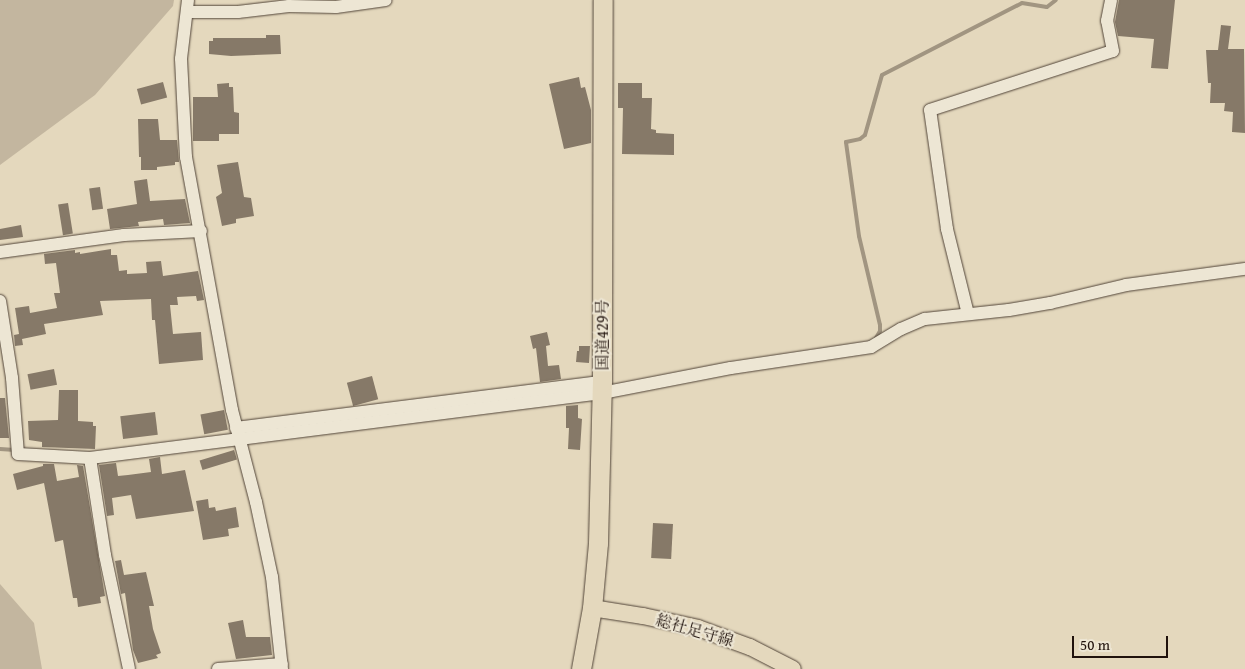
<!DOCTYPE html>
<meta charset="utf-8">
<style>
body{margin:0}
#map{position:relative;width:1245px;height:669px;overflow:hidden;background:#e4d8bd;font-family:"Gentium Book Plus","Noto Serif JP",serif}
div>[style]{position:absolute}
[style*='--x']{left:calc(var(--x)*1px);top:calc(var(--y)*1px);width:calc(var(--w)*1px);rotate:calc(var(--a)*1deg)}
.green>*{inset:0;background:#c3b69f}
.stream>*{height:4px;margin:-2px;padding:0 2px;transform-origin:2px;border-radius:2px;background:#a19581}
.building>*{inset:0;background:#867968;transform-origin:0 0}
.roads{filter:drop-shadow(0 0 1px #514438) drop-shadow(0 0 1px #514438)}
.minor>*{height:12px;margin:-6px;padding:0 6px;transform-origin:6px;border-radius:6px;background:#ede6d4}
.major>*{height:16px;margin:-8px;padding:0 8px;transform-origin:8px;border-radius:8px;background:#e4d8bd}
.highway>*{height:19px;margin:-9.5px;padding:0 9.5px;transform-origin:9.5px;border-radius:9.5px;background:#e4d8bd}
span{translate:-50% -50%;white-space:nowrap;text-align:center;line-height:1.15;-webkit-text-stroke:4px #ede6d4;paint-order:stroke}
.street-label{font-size:16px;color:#20120c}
.scale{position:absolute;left:1072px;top:636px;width:96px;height:22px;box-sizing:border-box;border:2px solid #20120c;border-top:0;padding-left:6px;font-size:15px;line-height:18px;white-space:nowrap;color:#20120c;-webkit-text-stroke:4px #ede6d4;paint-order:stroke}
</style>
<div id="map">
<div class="green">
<div style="clip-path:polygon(0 0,174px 0,173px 6px,95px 95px,0 165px)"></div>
<div style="clip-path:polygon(0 584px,34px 623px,42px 669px,0 669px)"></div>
</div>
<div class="stream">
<div style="--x:876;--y:338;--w:8;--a:-60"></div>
<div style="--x:880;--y:331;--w:6;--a:-90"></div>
<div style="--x:880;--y:325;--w:91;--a:-103.3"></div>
<div style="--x:859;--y:236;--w:95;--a:-97.9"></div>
<div style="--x:846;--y:142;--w:14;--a:-12"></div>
<div style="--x:860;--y:139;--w:6;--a:-39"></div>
<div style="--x:865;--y:135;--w:62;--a:-74.2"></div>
<div style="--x:882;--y:75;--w:157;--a:-27.2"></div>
<div style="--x:1022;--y:3;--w:25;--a:9"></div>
<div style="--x:1047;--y:7;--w:11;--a:-38"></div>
<div style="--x:0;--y:449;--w:15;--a:4"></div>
</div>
<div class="building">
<div style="clip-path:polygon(1119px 0,1175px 0,1168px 69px,1151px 68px,1154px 39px,1118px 36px,1115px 22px)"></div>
<div style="clip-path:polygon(1221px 25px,1231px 26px,1228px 49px,1244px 49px,1245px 133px,1232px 132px,1233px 112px,1224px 111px,1225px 103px,1210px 103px,1211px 83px,1208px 83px,1206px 50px,1218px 50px)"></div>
<div style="clip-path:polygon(266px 35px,280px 35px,281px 54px,231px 56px,209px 54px,209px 41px,213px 41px,213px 38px,266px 38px)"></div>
<div style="clip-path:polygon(579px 77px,581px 88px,585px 87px,591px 110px,591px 143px,564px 149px,549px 84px)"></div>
<div style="left:163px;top:82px;width:16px;height:27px;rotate:75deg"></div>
<div style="clip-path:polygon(229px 83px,229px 87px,233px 87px,234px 112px,239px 113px,239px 134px,219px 134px,219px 141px,193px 141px,193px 97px,218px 97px,217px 84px)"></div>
<div style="clip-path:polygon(618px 83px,642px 83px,642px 98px,652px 98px,651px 129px,656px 130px,656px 133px,674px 134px,674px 155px,622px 154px,623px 108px,618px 108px)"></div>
<div style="clip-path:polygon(138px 119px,158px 119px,160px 140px,177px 140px,179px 162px,175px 162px,175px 165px,157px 167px,157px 170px,141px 170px,141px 157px,139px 157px)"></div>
<div style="clip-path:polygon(238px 162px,244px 197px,251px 198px,254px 216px,236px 219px,236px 223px,222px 226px,216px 197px,222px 193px,217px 165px)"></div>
<div style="clip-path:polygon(147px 179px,150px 201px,185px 199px,190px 223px,164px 225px,163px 219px,138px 222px,139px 226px,110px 229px,107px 209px,137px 204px,134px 181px)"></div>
<div style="left:100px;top:187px;width:22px;height:11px;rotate:82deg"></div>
<div style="left:68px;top:203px;width:31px;height:10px;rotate:81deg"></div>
<div style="clip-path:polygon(21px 225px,23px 237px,0 240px,0 229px)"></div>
<div style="clip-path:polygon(111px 249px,111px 255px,117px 255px,119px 271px,127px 270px,127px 274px,147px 273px,146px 262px,161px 261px,163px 276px,198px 271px,204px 300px,197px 301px,196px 296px,177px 297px,178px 305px,170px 305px,173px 334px,201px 332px,203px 360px,159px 364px,155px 320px,152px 320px,151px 299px,100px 301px,103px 315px,44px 324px,46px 334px,22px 339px,23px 345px,15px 346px,14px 335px,19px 334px,15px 308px,29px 306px,30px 313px,57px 308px,54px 293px,60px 293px,56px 263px,45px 264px,44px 254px,75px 250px,75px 253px,80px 252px,80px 254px)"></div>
<div style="clip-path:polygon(547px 332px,550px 345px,546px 346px,548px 366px,559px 365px,561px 379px,540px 382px,536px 348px,533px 349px,530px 336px)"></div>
<div style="clip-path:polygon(579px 346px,590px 346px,589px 363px,576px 362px,577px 351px,579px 351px)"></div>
<div style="left:54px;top:369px;width:16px;height:27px;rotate:79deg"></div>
<div style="left:372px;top:376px;width:24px;height:26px;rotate:75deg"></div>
<div style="clip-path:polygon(59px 390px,78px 390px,78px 421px,93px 422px,93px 426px,96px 426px,95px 449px,42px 447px,42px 442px,29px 440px,28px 421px,58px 420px)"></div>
<div style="clip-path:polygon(0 398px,5px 398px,9px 438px,0 438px)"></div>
<div style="clip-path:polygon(578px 405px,578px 418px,582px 419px,580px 450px,568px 449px,569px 428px,566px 428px,566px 406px)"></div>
<div style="left:224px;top:410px;width:20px;height:24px;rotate:79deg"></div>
<div style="left:155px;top:412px;width:23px;height:35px;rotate:83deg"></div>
<div style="left:234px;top:450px;width:10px;height:36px;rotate:73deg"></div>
<div style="clip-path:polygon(160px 457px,162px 474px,185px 470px,194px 511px,136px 519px,131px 495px,112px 498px,114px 515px,107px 516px,99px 465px,116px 463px,118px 476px,128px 475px,151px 472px,149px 459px)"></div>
<div style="clip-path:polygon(43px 464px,54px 464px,57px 481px,79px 477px,77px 465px,83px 466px,105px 596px,100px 597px,101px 603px,78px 607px,77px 598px,73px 598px,63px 540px,55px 542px,44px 483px,17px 490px,13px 474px,43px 466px)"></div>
<div style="clip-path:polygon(208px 499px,209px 508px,215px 507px,216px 511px,236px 507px,239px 527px,228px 529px,229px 536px,203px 540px,196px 501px)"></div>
<div style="left:653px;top:523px;width:20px;height:35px;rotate:3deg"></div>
<div style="clip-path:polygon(121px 560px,124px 575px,146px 572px,154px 606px,149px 606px,153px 629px,161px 653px,156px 655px,158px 658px,138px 663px,133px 650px,125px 593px,121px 594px,115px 561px)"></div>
<div style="clip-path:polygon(243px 620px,246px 637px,270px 637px,272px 655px,236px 659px,228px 623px)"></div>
</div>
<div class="roads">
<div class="minor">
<div style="--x:188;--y:0;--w:59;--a:96.8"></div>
<div style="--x:181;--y:59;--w:98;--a:87.1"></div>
<div style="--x:186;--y:157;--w:257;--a:79.7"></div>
<div style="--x:232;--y:410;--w:95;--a:75.4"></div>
<div style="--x:256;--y:502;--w:77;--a:78"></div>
<div style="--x:272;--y:577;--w:93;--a:83.8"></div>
<div style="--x:188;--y:12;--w:50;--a:0"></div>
<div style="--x:238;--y:12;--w:51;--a:-6.7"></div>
<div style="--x:289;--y:6;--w:47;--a:1.2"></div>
<div style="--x:336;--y:7;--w:50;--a:-8"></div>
<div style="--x:0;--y:252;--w:125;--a:-7.8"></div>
<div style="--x:124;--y:235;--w:77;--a:-3"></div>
<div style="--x:0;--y:301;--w:78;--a:81.1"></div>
<div style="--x:12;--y:378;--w:76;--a:85.5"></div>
<div style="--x:18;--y:454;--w:72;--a:3.2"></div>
<div style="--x:90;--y:458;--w:516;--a:-7.24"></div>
<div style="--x:602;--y:393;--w:131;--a:-11"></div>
<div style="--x:731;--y:368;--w:142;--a:-8.5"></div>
<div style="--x:871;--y:347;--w:35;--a:-31"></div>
<div style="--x:901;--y:329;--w:26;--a:-23"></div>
<div style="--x:925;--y:319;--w:84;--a:-6.1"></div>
<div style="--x:1009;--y:310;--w:42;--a:-9.7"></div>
<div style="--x:1050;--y:303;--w:78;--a:-13.3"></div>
<div style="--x:1126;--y:285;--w:120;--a:-7.7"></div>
<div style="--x:968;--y:314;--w:88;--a:-103.9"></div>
<div style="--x:947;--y:229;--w:120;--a:-98.1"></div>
<div style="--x:930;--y:110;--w:192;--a:-17.9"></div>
<div style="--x:1113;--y:51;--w:31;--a:-101"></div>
<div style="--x:1107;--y:21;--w:21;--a:-79"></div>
<div style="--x:236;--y:428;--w:369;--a:-7.2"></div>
<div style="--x:90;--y:458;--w:98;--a:81.2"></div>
<div style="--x:105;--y:555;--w:116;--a:78.1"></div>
<div style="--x:218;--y:669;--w:64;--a:-4.5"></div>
</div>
<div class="major">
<div style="--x:592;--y:608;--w:52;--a:8.9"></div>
<div style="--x:643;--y:616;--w:56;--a:12.3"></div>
<div style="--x:698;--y:628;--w:55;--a:20.1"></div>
<div style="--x:750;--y:647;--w:48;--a:27.1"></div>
</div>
<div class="highway">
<div style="--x:581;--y:669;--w:62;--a:-79.8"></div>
<div style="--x:592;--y:608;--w:65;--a:-84.7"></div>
<div style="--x:598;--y:543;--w:161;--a:-88.6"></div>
<div style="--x:602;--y:382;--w:382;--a:-89.9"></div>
</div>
</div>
<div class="street-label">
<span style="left:602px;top:335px;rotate:-90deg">国道429号</span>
<span style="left:695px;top:630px;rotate:16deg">総社足守線</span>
</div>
<div class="scale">50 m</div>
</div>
